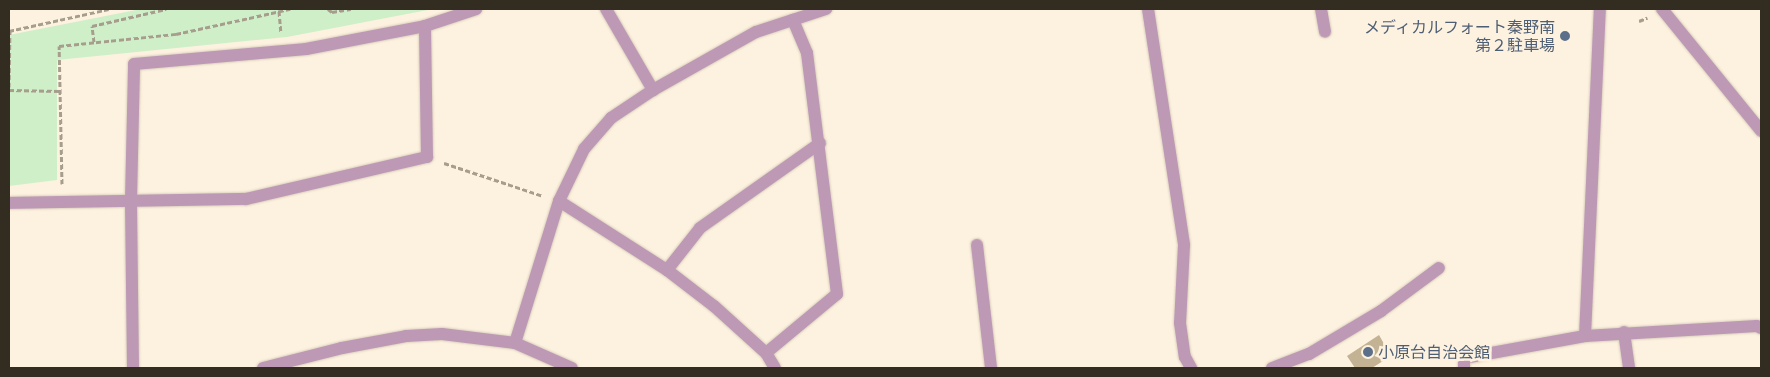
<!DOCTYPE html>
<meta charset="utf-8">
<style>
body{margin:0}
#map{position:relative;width:1770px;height:377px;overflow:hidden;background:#fdf2df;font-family:Lora,"Noto Sans JP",serif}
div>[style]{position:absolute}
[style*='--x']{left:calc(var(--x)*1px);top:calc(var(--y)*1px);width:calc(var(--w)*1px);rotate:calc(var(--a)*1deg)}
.green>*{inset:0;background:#cfefc8}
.building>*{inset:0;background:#c4b294}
.path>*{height:3px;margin-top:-1.5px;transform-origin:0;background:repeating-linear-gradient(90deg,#a69d8d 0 5px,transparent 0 7.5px)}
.roads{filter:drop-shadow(0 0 1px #d9cebd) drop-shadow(0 0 1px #d9cebd)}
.minor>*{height:12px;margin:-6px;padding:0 6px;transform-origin:6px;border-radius:6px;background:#be99b6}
.dots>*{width:14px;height:14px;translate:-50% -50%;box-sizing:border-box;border:2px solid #fdf2df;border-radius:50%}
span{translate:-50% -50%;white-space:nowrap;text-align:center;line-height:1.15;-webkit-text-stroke:5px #fdf2df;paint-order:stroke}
.service-label{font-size:16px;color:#4e5e75}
.right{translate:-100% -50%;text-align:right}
.left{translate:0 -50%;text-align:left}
.frame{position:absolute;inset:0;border:10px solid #332c20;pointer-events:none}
</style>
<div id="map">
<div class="green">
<div style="clip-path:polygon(141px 9px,433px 9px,287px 37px,57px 60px,57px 180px,9px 186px,9px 35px)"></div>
</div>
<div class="building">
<div style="clip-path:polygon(1379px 335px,1387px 349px,1379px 354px,1383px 361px,1372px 368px,1355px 368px,1347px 356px)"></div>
</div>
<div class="path">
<div style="--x:328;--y:9;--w:5;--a:37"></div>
<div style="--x:332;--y:12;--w:19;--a:-9"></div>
<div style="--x:279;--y:11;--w:22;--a:85"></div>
<div style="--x:1639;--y:21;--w:9;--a:-21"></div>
<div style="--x:9;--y:31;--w:102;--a:-12.4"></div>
<div style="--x:94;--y:42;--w:16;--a:-97"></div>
<div style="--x:92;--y:26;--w:76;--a:-12.9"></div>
<div style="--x:9;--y:87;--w:56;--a:-89"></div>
<div style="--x:9;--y:90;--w:51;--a:1.1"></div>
<div style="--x:444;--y:163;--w:104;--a:18.4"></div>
<div style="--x:62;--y:184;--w:138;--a:-91.2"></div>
<div style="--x:59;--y:46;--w:118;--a:-5.9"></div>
<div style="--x:176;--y:34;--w:117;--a:-12.4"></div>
</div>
<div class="roads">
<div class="minor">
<div style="--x:606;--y:9;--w:94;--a:59.9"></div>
<div style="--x:1148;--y:9;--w:239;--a:81.3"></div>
<div style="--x:1184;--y:245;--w:78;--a:92.9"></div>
<div style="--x:1180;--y:323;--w:34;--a:82"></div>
<div style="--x:1185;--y:357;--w:13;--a:61"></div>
<div style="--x:1321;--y:9;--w:23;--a:80"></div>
<div style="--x:1662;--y:9;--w:157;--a:50.9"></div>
<div style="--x:559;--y:201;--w:128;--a:32.6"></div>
<div style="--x:667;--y:270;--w:59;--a:37.5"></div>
<div style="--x:714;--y:306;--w:70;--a:42.1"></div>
<div style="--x:766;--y:353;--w:17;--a:59"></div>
<div style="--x:9;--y:203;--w:237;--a:-1"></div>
<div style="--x:246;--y:199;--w:186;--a:-13.1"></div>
<div style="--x:427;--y:157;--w:131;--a:-90.9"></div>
<div style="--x:977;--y:245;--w:124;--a:83.5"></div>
<div style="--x:667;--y:270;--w:53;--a:-51.8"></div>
<div style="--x:700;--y:228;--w:147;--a:-35.3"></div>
<div style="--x:1624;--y:332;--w:36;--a:82"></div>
<div style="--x:1585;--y:336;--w:327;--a:-87.4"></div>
<div style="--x:515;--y:343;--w:149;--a:-72.8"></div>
<div style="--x:559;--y:201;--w:58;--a:-64.3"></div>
<div style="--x:584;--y:149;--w:41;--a:-48.9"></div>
<div style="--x:611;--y:118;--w:50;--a:-33.7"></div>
<div style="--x:653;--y:90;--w:118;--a:-29.4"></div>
<div style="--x:756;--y:32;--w:74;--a:-18.2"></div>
<div style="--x:766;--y:353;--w:92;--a:-39.7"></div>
<div style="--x:837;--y:294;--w:243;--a:-97.1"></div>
<div style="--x:807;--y:53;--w:36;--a:-113"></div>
<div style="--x:133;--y:368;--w:168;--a:-90.7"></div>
<div style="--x:131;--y:200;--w:136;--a:-88.7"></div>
<div style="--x:134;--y:64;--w:173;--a:-5"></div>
<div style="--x:306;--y:49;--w:121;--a:-10.9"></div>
<div style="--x:425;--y:26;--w:54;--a:-18.4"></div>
<div style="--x:263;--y:368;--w:81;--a:-14.2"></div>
<div style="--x:342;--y:348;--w:65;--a:-10.6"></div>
<div style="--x:406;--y:336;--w:36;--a:-3"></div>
<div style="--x:442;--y:334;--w:74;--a:7"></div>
<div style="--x:515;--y:343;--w:62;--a:23.7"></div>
<div style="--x:1272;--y:368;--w:40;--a:-21"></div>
<div style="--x:1309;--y:354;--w:84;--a:-30.8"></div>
<div style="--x:1381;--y:311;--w:72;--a:-36.6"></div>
<div style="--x:1464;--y:368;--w:10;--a:-90"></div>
<div style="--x:1464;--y:358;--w:123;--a:-10.3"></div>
<div style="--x:1585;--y:336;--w:172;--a:-3.3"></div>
<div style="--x:1757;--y:326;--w:4;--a:27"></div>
</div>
</div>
<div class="dots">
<div style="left:1565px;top:36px;background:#5c6f8a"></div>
<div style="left:1368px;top:352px;background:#5c6f8a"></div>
</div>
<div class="service-label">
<span class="right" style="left:1555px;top:36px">メディカルフォート秦野南<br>第２駐車場</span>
<span class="left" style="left:1378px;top:352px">小原台自治会館</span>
</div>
<div class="frame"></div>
</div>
